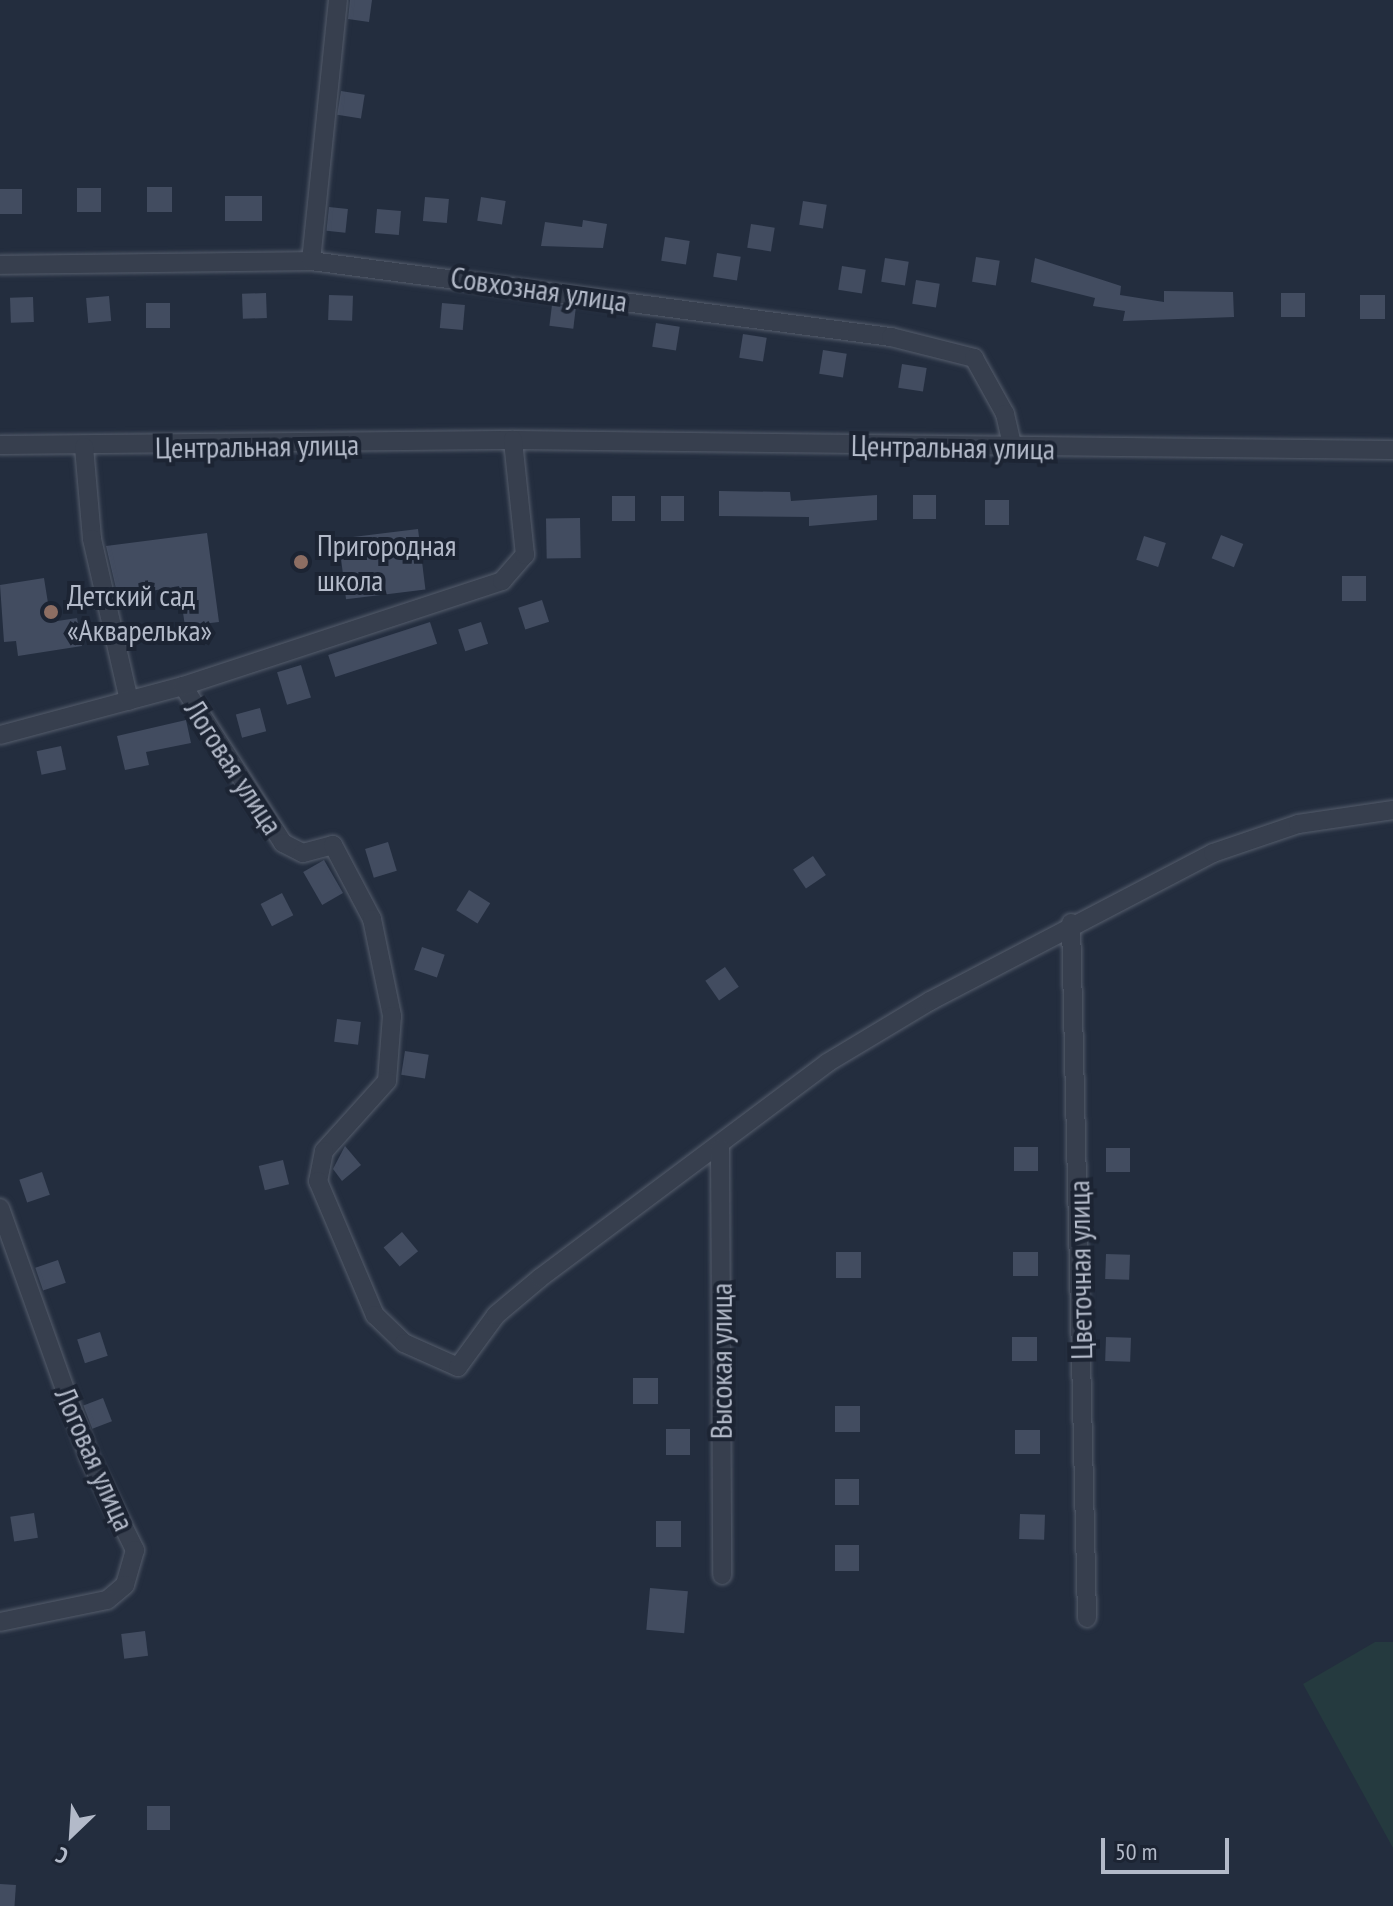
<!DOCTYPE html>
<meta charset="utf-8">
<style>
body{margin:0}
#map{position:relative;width:1393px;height:1906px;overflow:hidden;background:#232d3e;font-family:"PT Sans Narrow",sans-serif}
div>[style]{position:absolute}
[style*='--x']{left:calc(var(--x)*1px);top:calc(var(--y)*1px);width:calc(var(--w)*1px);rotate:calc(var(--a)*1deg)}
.green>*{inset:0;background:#253a3f}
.building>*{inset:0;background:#424c60;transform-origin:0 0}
.roads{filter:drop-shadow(0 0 2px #555d6c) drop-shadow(0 0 2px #555d6c)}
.minor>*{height:18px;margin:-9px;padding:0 9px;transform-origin:9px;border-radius:9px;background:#373f4e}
.dots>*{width:22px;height:22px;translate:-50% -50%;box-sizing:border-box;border:4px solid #1c2433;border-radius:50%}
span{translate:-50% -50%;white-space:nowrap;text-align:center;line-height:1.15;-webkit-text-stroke:8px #1c2433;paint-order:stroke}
.street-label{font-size:30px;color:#b3bac9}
.poi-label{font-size:30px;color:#b3bac9}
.left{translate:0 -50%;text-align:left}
.north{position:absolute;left:32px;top:1794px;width:80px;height:80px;-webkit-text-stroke:6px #1c2433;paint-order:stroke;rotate:205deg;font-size:22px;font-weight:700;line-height:32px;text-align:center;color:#b3bac9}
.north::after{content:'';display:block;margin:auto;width:28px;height:36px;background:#b3bac9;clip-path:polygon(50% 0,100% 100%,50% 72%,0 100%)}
.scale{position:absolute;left:1101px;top:1838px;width:128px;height:36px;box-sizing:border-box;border:4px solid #b3bac9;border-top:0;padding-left:10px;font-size:24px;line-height:28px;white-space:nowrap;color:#b3bac9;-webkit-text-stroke:6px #1c2433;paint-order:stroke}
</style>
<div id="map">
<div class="green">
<div style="clip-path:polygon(1375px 1642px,1393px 1642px,1393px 1848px,1303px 1684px)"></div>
</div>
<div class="building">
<div style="clip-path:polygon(350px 0,372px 0,369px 22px,348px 19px)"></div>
<div style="left:341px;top:91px;width:24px;height:24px;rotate:9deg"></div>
<div style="left:147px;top:187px;width:25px;height:25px"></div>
<div style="left:77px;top:188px;width:24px;height:24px"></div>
<div style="left:0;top:189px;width:22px;height:25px"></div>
<div style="left:225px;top:196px;width:37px;height:25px"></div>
<div style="left:425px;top:197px;width:24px;height:24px;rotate:5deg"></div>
<div style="left:481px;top:197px;width:25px;height:24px;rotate:9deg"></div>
<div style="left:803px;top:201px;width:24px;height:24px;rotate:9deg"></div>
<div style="left:329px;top:207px;width:19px;height:24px;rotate:6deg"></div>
<div style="left:377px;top:209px;width:24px;height:24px;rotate:5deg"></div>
<div style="clip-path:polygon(583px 220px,607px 224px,603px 248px,541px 246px,545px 222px,582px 227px)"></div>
<div style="left:751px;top:224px;width:24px;height:24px;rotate:9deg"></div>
<div style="left:665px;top:237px;width:25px;height:24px;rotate:9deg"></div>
<div style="left:717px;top:253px;width:24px;height:24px;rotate:9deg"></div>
<div style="left:976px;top:257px;width:24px;height:25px;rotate:9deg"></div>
<div style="left:885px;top:258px;width:24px;height:24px;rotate:9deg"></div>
<div style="clip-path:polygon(1035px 258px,1121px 286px,1120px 295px,1164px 302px,1164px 291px,1233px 292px,1234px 317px,1123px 321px,1125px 311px,1093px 306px,1095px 298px,1031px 282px)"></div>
<div style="left:842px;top:266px;width:24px;height:24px;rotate:9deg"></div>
<div style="left:916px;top:280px;width:24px;height:24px;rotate:9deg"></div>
<div style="left:266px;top:293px;width:25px;height:24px;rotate:88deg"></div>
<div style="left:1281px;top:293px;width:24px;height:24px"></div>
<div style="left:329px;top:295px;width:24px;height:25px;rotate:2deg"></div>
<div style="left:1360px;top:295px;width:25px;height:24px"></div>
<div style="left:109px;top:296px;width:25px;height:23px;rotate:85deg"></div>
<div style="left:33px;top:297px;width:25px;height:23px;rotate:88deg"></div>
<div style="left:170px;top:303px;width:25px;height:24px;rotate:90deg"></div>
<div style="left:442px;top:303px;width:23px;height:25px;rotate:5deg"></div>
<div style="left:552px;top:305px;width:24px;height:21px;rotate:7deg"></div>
<div style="left:656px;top:323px;width:24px;height:24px;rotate:9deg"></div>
<div style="left:743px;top:334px;width:24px;height:24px;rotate:9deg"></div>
<div style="left:823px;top:350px;width:24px;height:24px;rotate:9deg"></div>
<div style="left:902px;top:364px;width:25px;height:24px;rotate:9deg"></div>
<div style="clip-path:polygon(719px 491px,790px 492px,791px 501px,877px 495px,877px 520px,809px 526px,809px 517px,719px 516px)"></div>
<div style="left:913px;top:495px;width:23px;height:24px"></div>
<div style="left:612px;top:496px;width:23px;height:25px"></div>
<div style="left:661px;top:496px;width:23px;height:25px"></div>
<div style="left:985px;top:500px;width:24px;height:25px"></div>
<div style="left:580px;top:518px;width:40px;height:34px;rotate:89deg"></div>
<div style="left:418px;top:529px;width:61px;height:80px;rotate:83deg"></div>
<div style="clip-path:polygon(207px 533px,219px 622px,185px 626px,179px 586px,118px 597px,106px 546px)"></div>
<div style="left:1221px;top:535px;width:24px;height:25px;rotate:22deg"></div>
<div style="left:1144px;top:536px;width:23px;height:25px;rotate:18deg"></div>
<div style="left:1342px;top:576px;width:24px;height:25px"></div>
<div style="clip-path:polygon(44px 578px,51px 622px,77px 618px,82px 646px,18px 656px,16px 641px,4px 642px,0 585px)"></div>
<div style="left:542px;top:600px;width:23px;height:25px;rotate:72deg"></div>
<div style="left:430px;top:622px;width:23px;height:107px;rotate:72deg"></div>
<div style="left:481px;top:622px;width:23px;height:24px;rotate:72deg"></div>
<div style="left:301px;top:665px;width:34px;height:25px;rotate:73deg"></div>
<div style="left:260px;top:708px;width:24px;height:25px;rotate:75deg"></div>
<div style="clip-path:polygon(186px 720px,191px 743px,146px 752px,149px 765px,125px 770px,117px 736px)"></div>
<div style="left:61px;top:746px;width:24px;height:25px;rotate:78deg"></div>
<div style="left:388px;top:842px;width:30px;height:24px;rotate:73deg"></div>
<div style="left:813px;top:856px;width:23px;height:24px;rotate:56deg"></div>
<div style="left:324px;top:860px;width:38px;height:24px;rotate:60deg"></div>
<div style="left:469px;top:890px;width:25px;height:24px;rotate:32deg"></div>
<div style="left:282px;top:893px;width:25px;height:24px;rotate:63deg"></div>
<div style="left:422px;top:947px;width:24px;height:24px;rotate:19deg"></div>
<div style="left:725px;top:967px;width:24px;height:24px;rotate:55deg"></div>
<div style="left:337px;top:1019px;width:24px;height:23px;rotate:7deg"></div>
<div style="left:405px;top:1051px;width:24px;height:24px;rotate:9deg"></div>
<div style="clip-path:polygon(345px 1146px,361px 1165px,342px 1181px,333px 1169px)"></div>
<div style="left:1014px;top:1147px;width:24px;height:24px"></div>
<div style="left:1106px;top:1148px;width:24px;height:24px"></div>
<div style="left:283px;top:1160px;width:25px;height:25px;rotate:76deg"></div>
<div style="left:42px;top:1172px;width:24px;height:24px;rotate:71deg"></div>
<div style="left:402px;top:1232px;width:25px;height:24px;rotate:50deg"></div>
<div style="left:836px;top:1252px;width:25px;height:26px"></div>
<div style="left:1013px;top:1252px;width:25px;height:24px"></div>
<div style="left:1106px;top:1254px;width:24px;height:25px;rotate:2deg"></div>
<div style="left:58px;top:1260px;width:24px;height:24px;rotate:71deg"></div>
<div style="left:100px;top:1332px;width:25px;height:24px;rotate:72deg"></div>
<div style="left:1012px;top:1337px;width:25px;height:24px"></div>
<div style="left:1106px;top:1337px;width:25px;height:24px;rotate:2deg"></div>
<div style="left:633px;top:1378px;width:25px;height:26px"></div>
<div style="left:103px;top:1398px;width:25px;height:21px;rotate:69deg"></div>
<div style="left:860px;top:1406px;width:26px;height:25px;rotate:90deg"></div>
<div style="left:666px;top:1429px;width:24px;height:26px"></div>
<div style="left:1015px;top:1430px;width:25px;height:24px"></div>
<div style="left:835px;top:1479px;width:24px;height:26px"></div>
<div style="left:34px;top:1513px;width:25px;height:24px;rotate:81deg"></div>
<div style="left:1020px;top:1514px;width:25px;height:25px;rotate:2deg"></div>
<div style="left:681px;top:1521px;width:26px;height:25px;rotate:90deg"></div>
<div style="left:835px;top:1545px;width:24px;height:26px"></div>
<div style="left:650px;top:1588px;width:38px;height:42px;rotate:5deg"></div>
<div style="left:145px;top:1631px;width:25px;height:24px;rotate:83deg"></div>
<div style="left:147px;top:1806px;width:23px;height:24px"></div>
<div style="left:0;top:1884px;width:16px;height:22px;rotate:4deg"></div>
</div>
<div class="roads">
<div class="minor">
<div style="--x:311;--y:261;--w:262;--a:-84.1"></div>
<div style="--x:0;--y:265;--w:311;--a:-0.7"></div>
<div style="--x:311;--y:261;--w:585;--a:7.47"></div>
<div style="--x:891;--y:337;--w:86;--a:14.2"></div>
<div style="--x:974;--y:358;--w:64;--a:61"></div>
<div style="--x:1005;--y:414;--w:35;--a:77"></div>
<div style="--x:0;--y:445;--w:513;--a:-0.56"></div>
<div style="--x:513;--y:440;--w:880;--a:0.65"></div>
<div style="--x:84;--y:447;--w:92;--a:85"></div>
<div style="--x:92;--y:539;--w:166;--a:77.1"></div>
<div style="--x:183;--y:686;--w:186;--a:57.5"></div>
<div style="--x:283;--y:843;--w:22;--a:27"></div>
<div style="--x:303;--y:853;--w:31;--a:-15"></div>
<div style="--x:333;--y:845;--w:84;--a:62.2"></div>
<div style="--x:372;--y:919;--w:99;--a:78.3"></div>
<div style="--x:392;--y:1016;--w:65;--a:94.4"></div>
<div style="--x:387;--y:1081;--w:94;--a:132"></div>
<div style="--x:324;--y:1151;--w:31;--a:101"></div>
<div style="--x:318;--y:1181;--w:146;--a:67"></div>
<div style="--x:375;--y:1315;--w:40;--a:44"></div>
<div style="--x:404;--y:1343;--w:59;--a:24"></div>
<div style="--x:458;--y:1367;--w:64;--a:-53.8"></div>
<div style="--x:496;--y:1315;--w:57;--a:-40.1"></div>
<div style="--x:540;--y:1278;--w:359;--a:-36.8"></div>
<div style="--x:827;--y:1063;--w:120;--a:-31"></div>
<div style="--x:930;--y:1001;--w:319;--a:-27.6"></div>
<div style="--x:1213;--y:853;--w:90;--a:-18.8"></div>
<div style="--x:1298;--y:824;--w:96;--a:-8.4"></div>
<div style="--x:0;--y:735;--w:189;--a:-15"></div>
<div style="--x:183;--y:686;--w:336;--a:-18.2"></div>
<div style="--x:502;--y:581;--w:35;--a:-49"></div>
<div style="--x:525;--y:555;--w:116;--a:-96"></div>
<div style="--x:1071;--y:923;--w:695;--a:88.68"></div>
<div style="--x:720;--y:1148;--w:427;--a:89.7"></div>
<div style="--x:0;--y:1208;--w:264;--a:70.3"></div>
<div style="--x:89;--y:1457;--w:104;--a:63.7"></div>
<div style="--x:135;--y:1550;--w:36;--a:106"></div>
<div style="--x:125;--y:1585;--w:23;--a:140"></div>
<div style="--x:107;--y:1600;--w:109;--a:168.4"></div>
</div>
</div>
<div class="dots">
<div style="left:301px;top:562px;background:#8d6e63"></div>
<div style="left:51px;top:612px;background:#8d6e63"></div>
</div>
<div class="street-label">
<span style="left:539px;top:289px;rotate:8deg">Совхозная улица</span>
<span style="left:257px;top:446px;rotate:-1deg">Центральная улица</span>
<span style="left:953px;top:447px;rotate:1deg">Центральная улица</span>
<span style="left:234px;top:767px;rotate:57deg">Логовая улица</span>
<span style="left:1080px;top:1270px;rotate:-91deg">Цветочная улица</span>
<span style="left:721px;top:1361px;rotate:-90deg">Высокая улица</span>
<span style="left:95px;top:1459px;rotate:66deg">Логовая улица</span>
</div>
<div class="poi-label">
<span class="left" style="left:317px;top:562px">Пригородная<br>школа</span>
<span class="left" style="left:67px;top:612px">Детский сад<br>«Акварелька»</span>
</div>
<div class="north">С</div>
<div class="scale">50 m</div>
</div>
